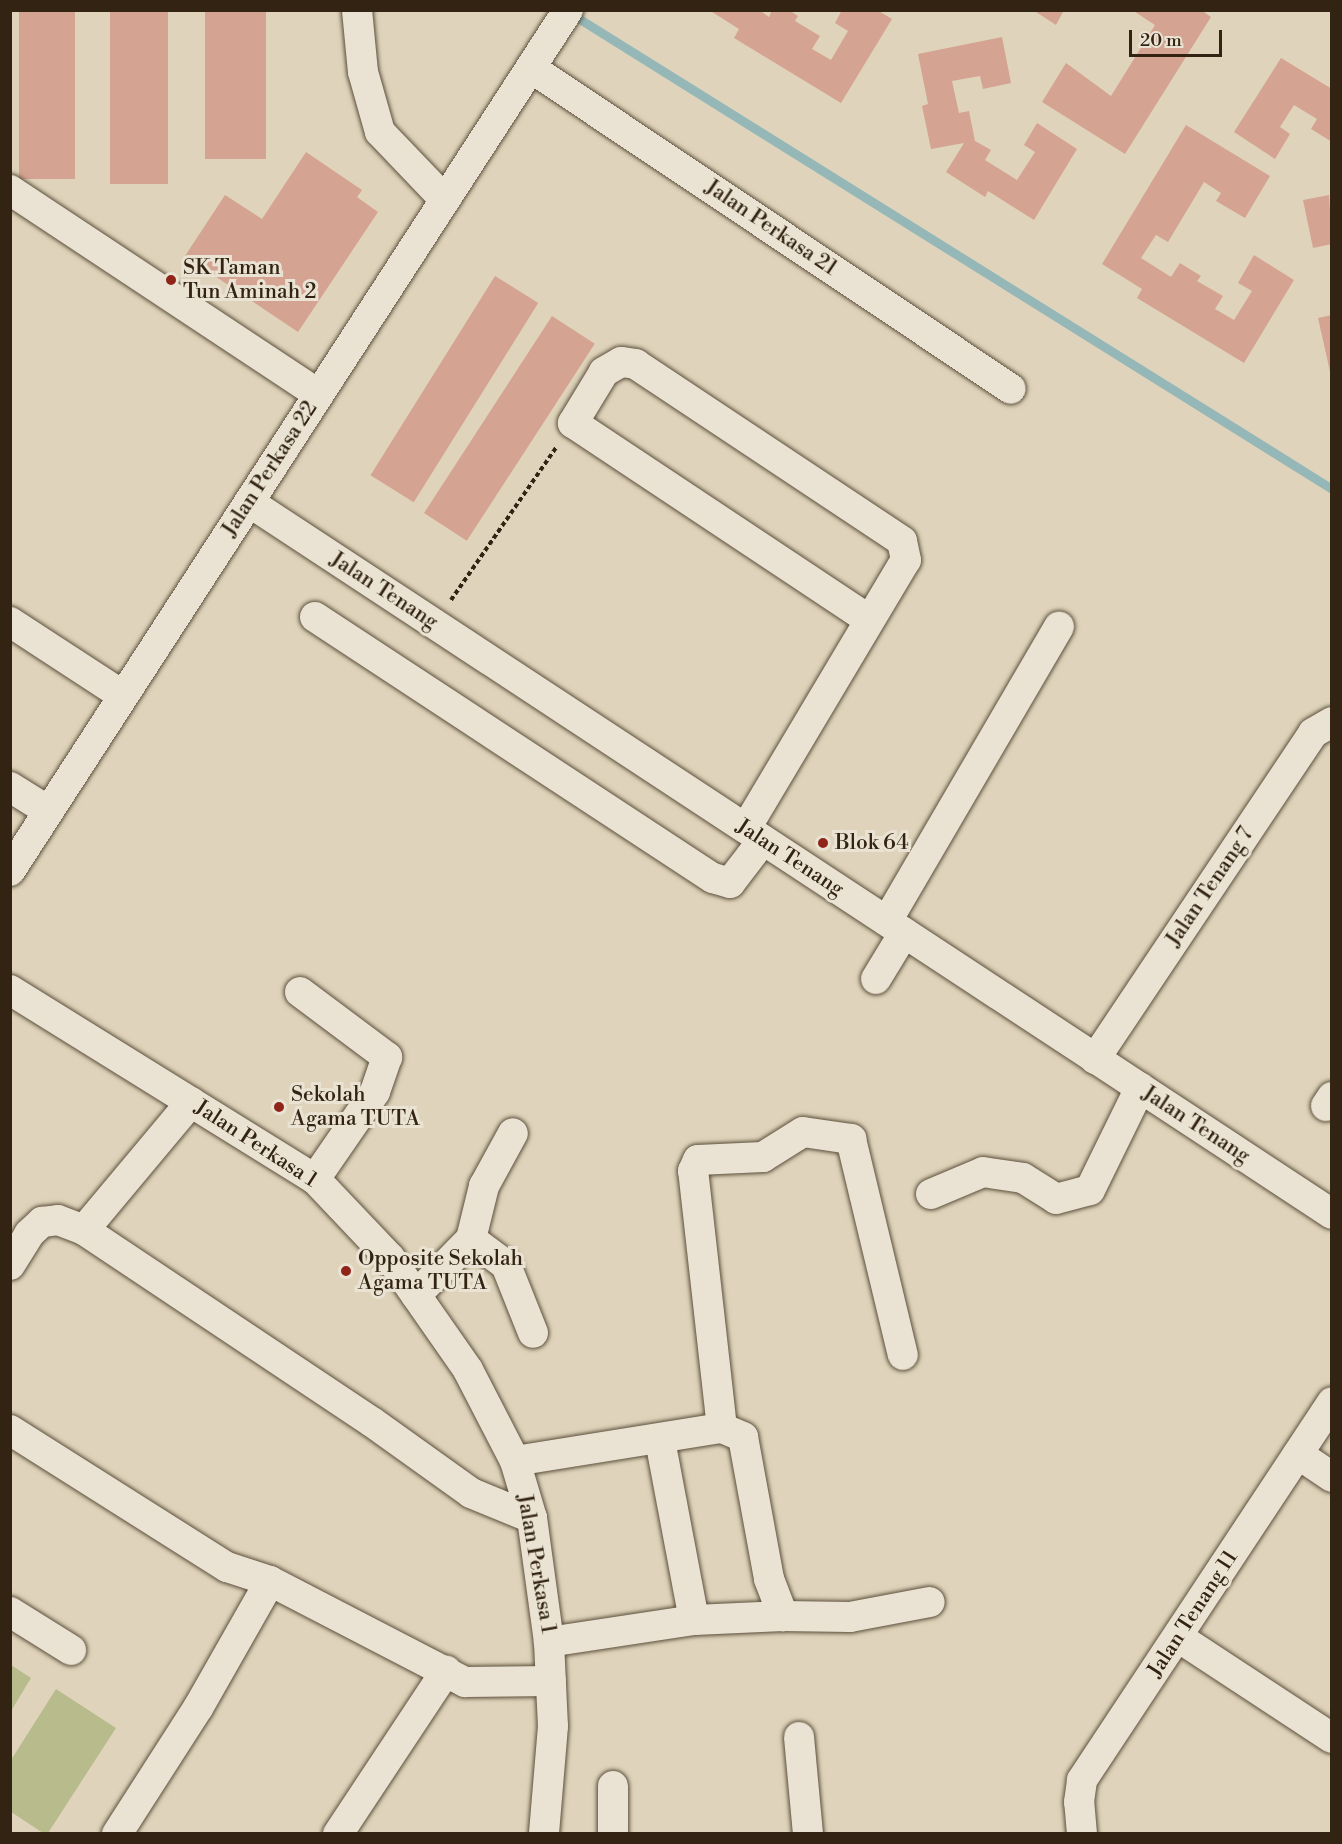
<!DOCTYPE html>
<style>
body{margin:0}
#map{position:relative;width:1342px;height:1844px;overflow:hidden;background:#dfd4bb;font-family:"Libre Bodoni",serif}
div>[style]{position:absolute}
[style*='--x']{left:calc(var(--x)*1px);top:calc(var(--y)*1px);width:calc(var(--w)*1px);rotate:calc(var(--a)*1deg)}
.green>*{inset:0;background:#b8bb8c}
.stream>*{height:9px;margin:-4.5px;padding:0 4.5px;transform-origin:4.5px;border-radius:4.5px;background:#95b7b7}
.building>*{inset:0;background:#d5a391;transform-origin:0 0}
.path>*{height:4px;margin-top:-2px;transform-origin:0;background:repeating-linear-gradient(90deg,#322312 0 4.5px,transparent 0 7.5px)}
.roads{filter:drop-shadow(0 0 2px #5d4f3c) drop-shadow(0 0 2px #5d4f3c)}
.minor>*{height:30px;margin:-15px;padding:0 15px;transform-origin:15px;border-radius:15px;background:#eae3d3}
.dots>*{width:16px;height:16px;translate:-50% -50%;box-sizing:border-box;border:3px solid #eae3d3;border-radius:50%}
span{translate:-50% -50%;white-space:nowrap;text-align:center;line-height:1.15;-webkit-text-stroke:6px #eae3d3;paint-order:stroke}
.street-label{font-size:21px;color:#322312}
.poi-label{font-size:21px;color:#322312}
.left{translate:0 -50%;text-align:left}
.frame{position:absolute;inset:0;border:12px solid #322312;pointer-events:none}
.scale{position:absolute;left:1129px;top:30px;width:93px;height:27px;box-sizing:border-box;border:3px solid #322312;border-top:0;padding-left:8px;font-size:18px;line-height:21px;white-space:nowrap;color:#322312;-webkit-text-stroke:4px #eae3d3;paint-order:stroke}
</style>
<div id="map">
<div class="green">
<div style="clip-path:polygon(11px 1665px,31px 1678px,11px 1711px)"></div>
<div style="clip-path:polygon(56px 1689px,116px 1728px,48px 1833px,43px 1833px,11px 1812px,11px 1760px)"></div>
</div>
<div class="stream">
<div style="--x:570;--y:13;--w:898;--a:31.99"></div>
</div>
<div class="building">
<div style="left:19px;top:10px;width:56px;height:169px"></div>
<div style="left:110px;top:10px;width:58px;height:174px"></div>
<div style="left:205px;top:10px;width:61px;height:149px"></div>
<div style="clip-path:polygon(709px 10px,759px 10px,769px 17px,772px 10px,789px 10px,798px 16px,795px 21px,820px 36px,812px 49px,831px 60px,848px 31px,835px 23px,842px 10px,877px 10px,892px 19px,841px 103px,734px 38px,739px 29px)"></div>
<div style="clip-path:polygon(1033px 10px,1064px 10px,1056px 25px)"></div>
<div style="clip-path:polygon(1132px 10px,1201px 10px,1211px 17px,1125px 154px,1042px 102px,1066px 63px,1111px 96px,1155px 25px)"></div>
<div style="clip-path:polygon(1002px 37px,1011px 83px,983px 89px,980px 76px,952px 81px,959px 113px,969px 111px,975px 141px,991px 150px,985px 160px,1017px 180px,1035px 152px,1024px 145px,1037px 123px,1077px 149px,1034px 220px,988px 191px,985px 197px,946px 172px,964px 143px,931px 149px,922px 106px,928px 104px,918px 54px)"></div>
<div style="clip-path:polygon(1281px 58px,1332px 89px,1332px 142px,1311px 129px,1317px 119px,1294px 105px,1280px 127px,1290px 134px,1275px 159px,1234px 132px)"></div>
<div style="clip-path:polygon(1186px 125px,1270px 176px,1245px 218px,1216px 201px,1221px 193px,1204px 182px,1168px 242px,1156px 235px,1141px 258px,1171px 277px,1180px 263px,1201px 276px,1197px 281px,1223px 296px,1215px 309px,1234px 320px,1252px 291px,1238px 283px,1254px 255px,1294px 280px,1244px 363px,1137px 298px,1142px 289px,1102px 264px)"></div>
<div style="clip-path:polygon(306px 152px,362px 190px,357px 197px,378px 212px,298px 332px,185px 256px,225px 195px,262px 219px)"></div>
<div style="clip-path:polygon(1329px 195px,1332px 244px,1313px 248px,1303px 200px)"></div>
<div style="left:495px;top:276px;width:51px;height:235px;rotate:32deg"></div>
<div style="clip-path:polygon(1332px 315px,1332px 376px,1331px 376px,1318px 318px)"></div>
<div style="left:552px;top:316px;width:51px;height:235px;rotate:33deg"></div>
</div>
<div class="path">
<div style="--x:451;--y:600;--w:185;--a:-55.4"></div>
</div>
<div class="roads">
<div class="minor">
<div style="--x:357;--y:10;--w:62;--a:84.5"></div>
<div style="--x:363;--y:72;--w:62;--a:74.2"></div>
<div style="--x:380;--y:132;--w:94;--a:46.3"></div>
<div style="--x:531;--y:68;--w:577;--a:33.77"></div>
<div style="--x:10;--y:190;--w:369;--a:33.5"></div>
<div style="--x:249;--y:502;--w:1296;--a:33.32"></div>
<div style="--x:315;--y:617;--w:476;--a:33.3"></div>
<div style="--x:713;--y:878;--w:18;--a:16"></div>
<div style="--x:730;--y:883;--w:54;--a:-52.5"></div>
<div style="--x:10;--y:622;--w:134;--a:33.1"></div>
<div style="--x:10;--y:787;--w:44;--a:31.9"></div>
<div style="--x:746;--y:828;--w:312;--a:-59.2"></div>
<div style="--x:906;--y:560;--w:19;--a:-102"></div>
<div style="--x:902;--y:541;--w:320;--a:-146.4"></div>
<div style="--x:636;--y:364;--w:15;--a:-172"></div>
<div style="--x:621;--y:362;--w:20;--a:150"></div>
<div style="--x:604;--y:372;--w:60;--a:121.3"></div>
<div style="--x:573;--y:423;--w:356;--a:33.6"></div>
<div style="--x:10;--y:871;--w:1026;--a:-57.05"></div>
<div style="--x:887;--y:921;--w:341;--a:-59.7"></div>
<div style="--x:876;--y:979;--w:54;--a:-58.7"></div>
<div style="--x:10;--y:990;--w:359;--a:31.8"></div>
<div style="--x:315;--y:1179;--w:109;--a:46.5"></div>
<div style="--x:390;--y:1258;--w:136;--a:55.1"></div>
<div style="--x:468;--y:1370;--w:102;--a:62.7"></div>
<div style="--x:515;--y:1461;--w:59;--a:73.4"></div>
<div style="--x:532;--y:1518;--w:125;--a:82.2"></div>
<div style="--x:549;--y:1642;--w:84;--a:87.3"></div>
<div style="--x:553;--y:1726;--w:108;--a:94.8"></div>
<div style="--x:300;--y:992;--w:109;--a:36.8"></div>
<div style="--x:387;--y:1057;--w:37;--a:109"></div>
<div style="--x:375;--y:1092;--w:106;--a:124.6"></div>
<div style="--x:1095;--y:1059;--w:392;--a:-56.2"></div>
<div style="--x:1313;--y:733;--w:22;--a:-30"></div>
<div style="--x:191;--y:1102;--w:167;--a:129.9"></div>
<div style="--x:84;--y:1230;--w:346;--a:33.7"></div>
<div style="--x:372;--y:1422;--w:122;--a:35.6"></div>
<div style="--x:471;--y:1493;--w:66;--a:22.3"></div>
<div style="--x:1326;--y:1106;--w:11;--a:-56"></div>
<div style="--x:931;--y:1194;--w:56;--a:-22.9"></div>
<div style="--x:983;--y:1172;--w:40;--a:8.5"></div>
<div style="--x:1023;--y:1178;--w:39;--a:32"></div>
<div style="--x:1056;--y:1199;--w:35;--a:-15"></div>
<div style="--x:1090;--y:1190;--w:114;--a:-63.9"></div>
<div style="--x:471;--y:1239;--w:55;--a:-76.2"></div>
<div style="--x:484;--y:1186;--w:60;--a:-61.3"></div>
<div style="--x:10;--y:1265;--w:36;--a:-58"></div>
<div style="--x:29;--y:1234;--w:18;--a:-43"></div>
<div style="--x:42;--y:1222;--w:16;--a:-7"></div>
<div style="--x:58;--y:1220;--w:28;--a:21"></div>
<div style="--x:416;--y:1295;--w:78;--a:-45.5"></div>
<div style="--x:471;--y:1239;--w:44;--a:36.6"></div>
<div style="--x:506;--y:1265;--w:73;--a:68.3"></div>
<div style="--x:722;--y:1428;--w:259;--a:-96.4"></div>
<div style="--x:693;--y:1171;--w:12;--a:-66"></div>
<div style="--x:698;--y:1160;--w:65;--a:-2.6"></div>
<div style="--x:763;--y:1157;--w:47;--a:-32"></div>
<div style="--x:803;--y:1132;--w:49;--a:8.3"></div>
<div style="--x:851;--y:1139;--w:222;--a:76.5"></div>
<div style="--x:10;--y:1430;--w:257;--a:32.3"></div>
<div style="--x:227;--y:1567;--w:45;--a:18"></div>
<div style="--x:660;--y:1440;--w:183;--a:79.3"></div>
<div style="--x:1298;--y:1454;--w:41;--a:34.1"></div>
<div style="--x:515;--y:1461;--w:210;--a:-9.1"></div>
<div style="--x:722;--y:1428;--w:23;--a:23"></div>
<div style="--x:743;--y:1437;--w:144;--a:79.6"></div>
<div style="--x:769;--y:1579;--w:40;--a:69"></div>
<div style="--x:783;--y:1616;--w:89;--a:177.4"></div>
<div style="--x:694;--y:1620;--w:147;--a:171.4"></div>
<div style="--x:10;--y:1612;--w:72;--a:31.9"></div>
<div style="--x:783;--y:1616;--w:67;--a:0.9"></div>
<div style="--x:850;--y:1617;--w:81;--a:-10.6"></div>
<div style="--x:1178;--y:1637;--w:184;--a:33.3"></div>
<div style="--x:799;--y:1737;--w:97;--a:84.7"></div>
<div style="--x:117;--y:1834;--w:150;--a:-57.3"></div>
<div style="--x:198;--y:1708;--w:146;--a:-60.4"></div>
<div style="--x:270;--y:1581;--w:220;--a:27.4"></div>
<div style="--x:465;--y:1682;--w:86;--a:-0.7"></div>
<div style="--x:338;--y:1834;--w:196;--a:-56.5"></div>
<div style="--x:613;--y:1834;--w:48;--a:-90"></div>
<div style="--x:1082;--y:1834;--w:32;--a:-95"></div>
<div style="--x:1079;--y:1802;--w:22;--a:-82"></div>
<div style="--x:1082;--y:1780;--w:453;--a:-56.5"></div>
</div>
</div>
<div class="dots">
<div style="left:171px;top:280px;background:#8f2418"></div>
<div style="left:823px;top:843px;background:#8f2418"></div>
<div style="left:279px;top:1107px;background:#8f2418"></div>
<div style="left:346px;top:1271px;background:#8f2418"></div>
</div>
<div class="street-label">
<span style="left:771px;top:228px;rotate:34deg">Jalan Perkasa 21</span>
<span style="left:270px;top:469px;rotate:-57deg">Jalan Perkasa 22</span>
<span style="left:384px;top:591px;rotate:33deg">Jalan Tenang</span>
<span style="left:790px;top:858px;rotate:33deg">Jalan Tenang</span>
<span style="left:1210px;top:887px;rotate:-56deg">Jalan Tenang 7</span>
<span style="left:1196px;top:1125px;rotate:33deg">Jalan Tenang</span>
<span style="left:256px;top:1144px;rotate:33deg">Jalan Perkasa 1</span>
<span style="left:536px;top:1564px;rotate:80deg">Jalan Perkasa 1</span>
<span style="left:1193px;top:1614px;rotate:-57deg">Jalan Tenang 11</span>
</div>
<div class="poi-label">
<span class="left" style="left:183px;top:280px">SK Taman<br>Tun Aminah 2</span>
<span class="left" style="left:835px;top:843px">Blok 64</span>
<span class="left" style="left:291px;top:1107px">Sekolah<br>Agama TUTA</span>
<span class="left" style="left:358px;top:1271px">Opposite Sekolah<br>Agama TUTA</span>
</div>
<div class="frame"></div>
<div class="scale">20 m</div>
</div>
